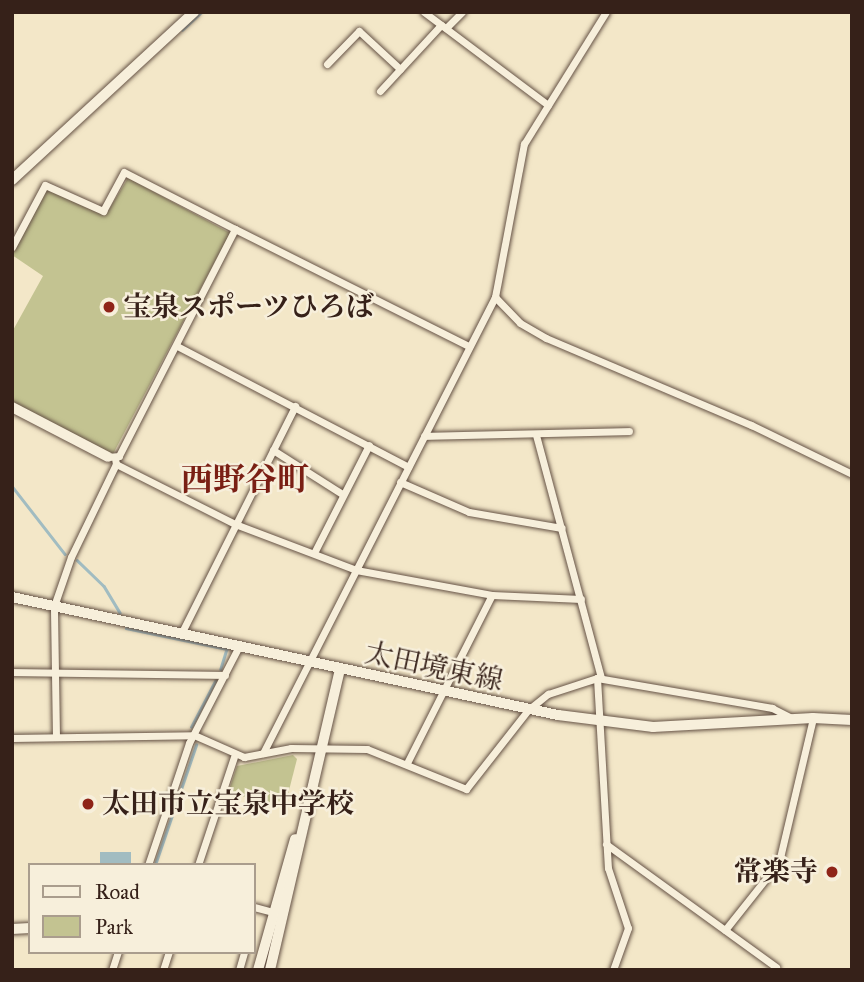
<!DOCTYPE html>
<meta charset="utf-8">
<style>
body{margin:0}
#map{position:relative;width:864px;height:982px;overflow:hidden;background:#f3e7c8;font-family:"IM FELL Great Primer","Noto Serif JP",serif}
div>[style]{position:absolute}
[style*='--x']{left:calc(var(--x)*1px);top:calc(var(--y)*1px);width:calc(var(--w)*1px);rotate:calc(var(--a)*1deg)}
.green>*{inset:0;background:#c3c391}
.water>*{inset:0;background:#a1bcc1;transform-origin:0 0}
.stream>*{height:2.5px;margin:-1.25px;padding:0 1.25px;transform-origin:1.25px;border-radius:1.25px;background:#a1bcc1}
.roads{filter:drop-shadow(0 0 2px #655245) drop-shadow(0 0 2px #655245)}
.street>*{height:7px;margin:-3.5px;padding:0 3.5px;transform-origin:3.5px;border-radius:3.5px;background:#f7efdb}
.secondary>*{height:10px;margin:-5px;padding:0 5px;transform-origin:5px;border-radius:5px;background:#f7efdb}
.dots>*{width:19px;height:19px;translate:-50% -50%;box-sizing:border-box;border:4px solid #f7efdb;border-radius:50%}
span{translate:-50% -50%;white-space:nowrap;text-align:center;line-height:1.15;-webkit-text-stroke:5px #f7efdb;paint-order:stroke}
.poi-label{font-size:28px;color:#362119;font-weight:700}
.left{translate:0 -50%;text-align:left}
.right{translate:-100% -50%;text-align:right}
.street-label{font-size:28px;color:#362119}
.quarter-label{font-size:32px;color:#7a1f14;font-weight:700}
.frame{position:absolute;inset:0;border:14px solid #362119;pointer-events:none}
.legend{position:absolute;left:28px;top:863px;width:228px;height:91px;box-sizing:border-box;background:#f7efdb;border:2px solid #aa9d8d;margin:0;padding:9px 12px;list-style:none;font-size:21px;color:#362119}
.legend li{display:flex;align-items:center;gap:14px;height:35px}
.legend b{width:35px;border:2px solid #aa9d8d}
</style>
<div id="map">
<div class="green">
<div style="clip-path:polygon(128px 178px,230px 233px,113px 454px,12px 403px,12px 332px,43px 276px,12px 255px,46px 189px,105px 216px)"></div>
<div style="clip-path:polygon(293px 755px,297px 759px,285px 806px,228px 793px,237px 766px)"></div>
</div>
<div class="water">
<div style="left:131px;top:852px;width:13px;height:31px;rotate:90deg"></div>
</div>
<div class="stream">
<div style="--x:182;--y:30;--w:26;--a:-43"></div>
<div style="--x:12;--y:486;--w:86;--a:52.1"></div>
<div style="--x:77;--y:560;--w:37;--a:44"></div>
<div style="--x:104;--y:586;--w:31;--a:59"></div>
<div style="--x:126;--y:628;--w:103;--a:11.7"></div>
<div style="--x:227;--y:649;--w:21;--a:107"></div>
<div style="--x:191;--y:727;--w:52;--a:-62.4"></div>
<div style="--x:155;--y:865;--w:127;--a:-71.1"></div>
</div>
<div class="roads">
<div class="street">
<div style="--x:424;--y:12;--w:155;--a:36.9"></div>
<div style="--x:446;--y:28;--w:23;--a:-45"></div>
<div style="--x:327;--y:64;--w:46;--a:-45.9"></div>
<div style="--x:359;--y:31;--w:56;--a:42.8"></div>
<div style="--x:380;--y:91;--w:90;--a:-47.3"></div>
<div style="--x:235;--y:229;--w:262;--a:26.6"></div>
<div style="--x:12;--y:247;--w:70;--a:-62"></div>
<div style="--x:45;--y:185;--w:64;--a:24.1"></div>
<div style="--x:103;--y:211;--w:44;--a:-61.7"></div>
<div style="--x:124;--y:172;--w:125;--a:27.2"></div>
<div style="--x:235;--y:229;--w:255;--a:117.1"></div>
<div style="--x:119;--y:456;--w:11;--a:175"></div>
<div style="--x:495;--y:297;--w:36;--a:46"></div>
<div style="--x:520;--y:323;--w:30;--a:30"></div>
<div style="--x:546;--y:338;--w:223;--a:23"></div>
<div style="--x:751;--y:425;--w:112;--a:25.9"></div>
<div style="--x:177;--y:346;--w:261;--a:27.6"></div>
<div style="--x:536;--y:435;--w:251;--a:75"></div>
<div style="--x:424;--y:436;--w:205;--a:-1.4"></div>
<div style="--x:273;--y:450;--w:82;--a:32.5"></div>
<div style="--x:115;--y:458;--w:6;--a:81"></div>
<div style="--x:116;--y:464;--w:133;--a:26.8"></div>
<div style="--x:235;--y:524;--w:129;--a:20.8"></div>
<div style="--x:356;--y:570;--w:138;--a:10.4"></div>
<div style="--x:492;--y:595;--w:89;--a:2.6"></div>
<div style="--x:400;--y:482;--w:75;--a:23.5"></div>
<div style="--x:469;--y:512;--w:94;--a:9.8"></div>
<div style="--x:314;--y:553;--w:121;--a:-63"></div>
<div style="--x:181;--y:634;--w:255;--a:-63.4"></div>
<div style="--x:12;--y:672;--w:213;--a:0.8"></div>
<div style="--x:597;--y:678;--w:190;--a:86.7"></div>
<div style="--x:608;--y:868;--w:63;--a:71.6"></div>
<div style="--x:628;--y:928;--w:45;--a:109.7"></div>
<div style="--x:56;--y:737;--w:131;--a:-90.9"></div>
<div style="--x:54;--y:606;--w:52;--a:-70.9"></div>
<div style="--x:71;--y:557;--w:103;--a:-64.2"></div>
<div style="--x:12;--y:738;--w:182;--a:-0.9"></div>
<div style="--x:194;--y:735;--w:55;--a:23.7"></div>
<div style="--x:244;--y:757;--w:48;--a:-10.8"></div>
<div style="--x:291;--y:748;--w:76;--a:0.8"></div>
<div style="--x:367;--y:749;--w:107;--a:22"></div>
<div style="--x:466;--y:789;--w:100;--a:-51.9"></div>
<div style="--x:528;--y:710;--w:26;--a:-39"></div>
<div style="--x:548;--y:694;--w:52;--a:-18.1"></div>
<div style="--x:597;--y:678;--w:178;--a:9.7"></div>
<div style="--x:772;--y:708;--w:25;--a:27"></div>
<div style="--x:263;--y:753;--w:512;--a:-63.03"></div>
<div style="--x:495;--y:297;--w:156;--a:-79.3"></div>
<div style="--x:524;--y:144;--w:155;--a:-58.2"></div>
<div style="--x:407;--y:763;--w:188;--a:-63.2"></div>
<div style="--x:606;--y:844;--w:210;--a:35.9"></div>
<div style="--x:148;--y:865;--w:129;--a:-71.4"></div>
<div style="--x:189;--y:743;--w:109;--a:-62.7"></div>
<div style="--x:198;--y:865;--w:114;--a:-71.6"></div>
<div style="--x:254;--y:907;--w:20;--a:15"></div>
<div style="--x:725;--y:930;--w:87;--a:-51.5"></div>
<div style="--x:779;--y:862;--w:148;--a:-76.7"></div>
<div style="--x:112;--y:970;--w:19;--a:-72"></div>
<div style="--x:163;--y:970;--w:19;--a:-72"></div>
<div style="--x:239;--y:970;--w:19;--a:-74"></div>
</div>
<div class="secondary">
<div style="--x:12;--y:180;--w:248;--a:-42.7"></div>
<div style="--x:12;--y:407;--w:108;--a:27.5"></div>
<div style="--x:12;--y:597;--w:559;--a:12.2"></div>
<div style="--x:558;--y:715;--w:96;--a:7.2"></div>
<div style="--x:653;--y:727;--w:160;--a:-3.2"></div>
<div style="--x:813;--y:718;--w:39;--a:3"></div>
<div style="--x:12;--y:929;--w:18;--a:-3"></div>
<div style="--x:258;--y:970;--w:136;--a:-74.2"></div>
<div style="--x:270;--y:970;--w:309;--a:-76.9"></div>
</div>
</div>
<div class="dots">
<div style="left:109px;top:307px;background:#8f2418"></div>
<div style="left:88px;top:804px;background:#8f2418"></div>
<div style="left:832px;top:872px;background:#8f2418"></div>
</div>
<div class="poi-label">
<span class="left" style="left:123px;top:307px">宝泉スポーツひろば</span>
<span class="left" style="left:102px;top:804px">太田市立宝泉中学校</span>
<span class="right" style="left:818px;top:872px">常楽寺</span>
</div>
<div class="street-label">
<span style="left:434px;top:667px;rotate:12deg">太田境東線</span>
</div>
<div class="quarter-label">
<span style="left:245px;top:480px">西野谷町</span>
</div>
<div class="frame"></div>
<ul class="legend">
<li><b style="height:9px;background:#f7efdb"></b>Road</li>
<li><b style="height:19px;background:#c3c391"></b>Park</li>
</ul>
</div>
